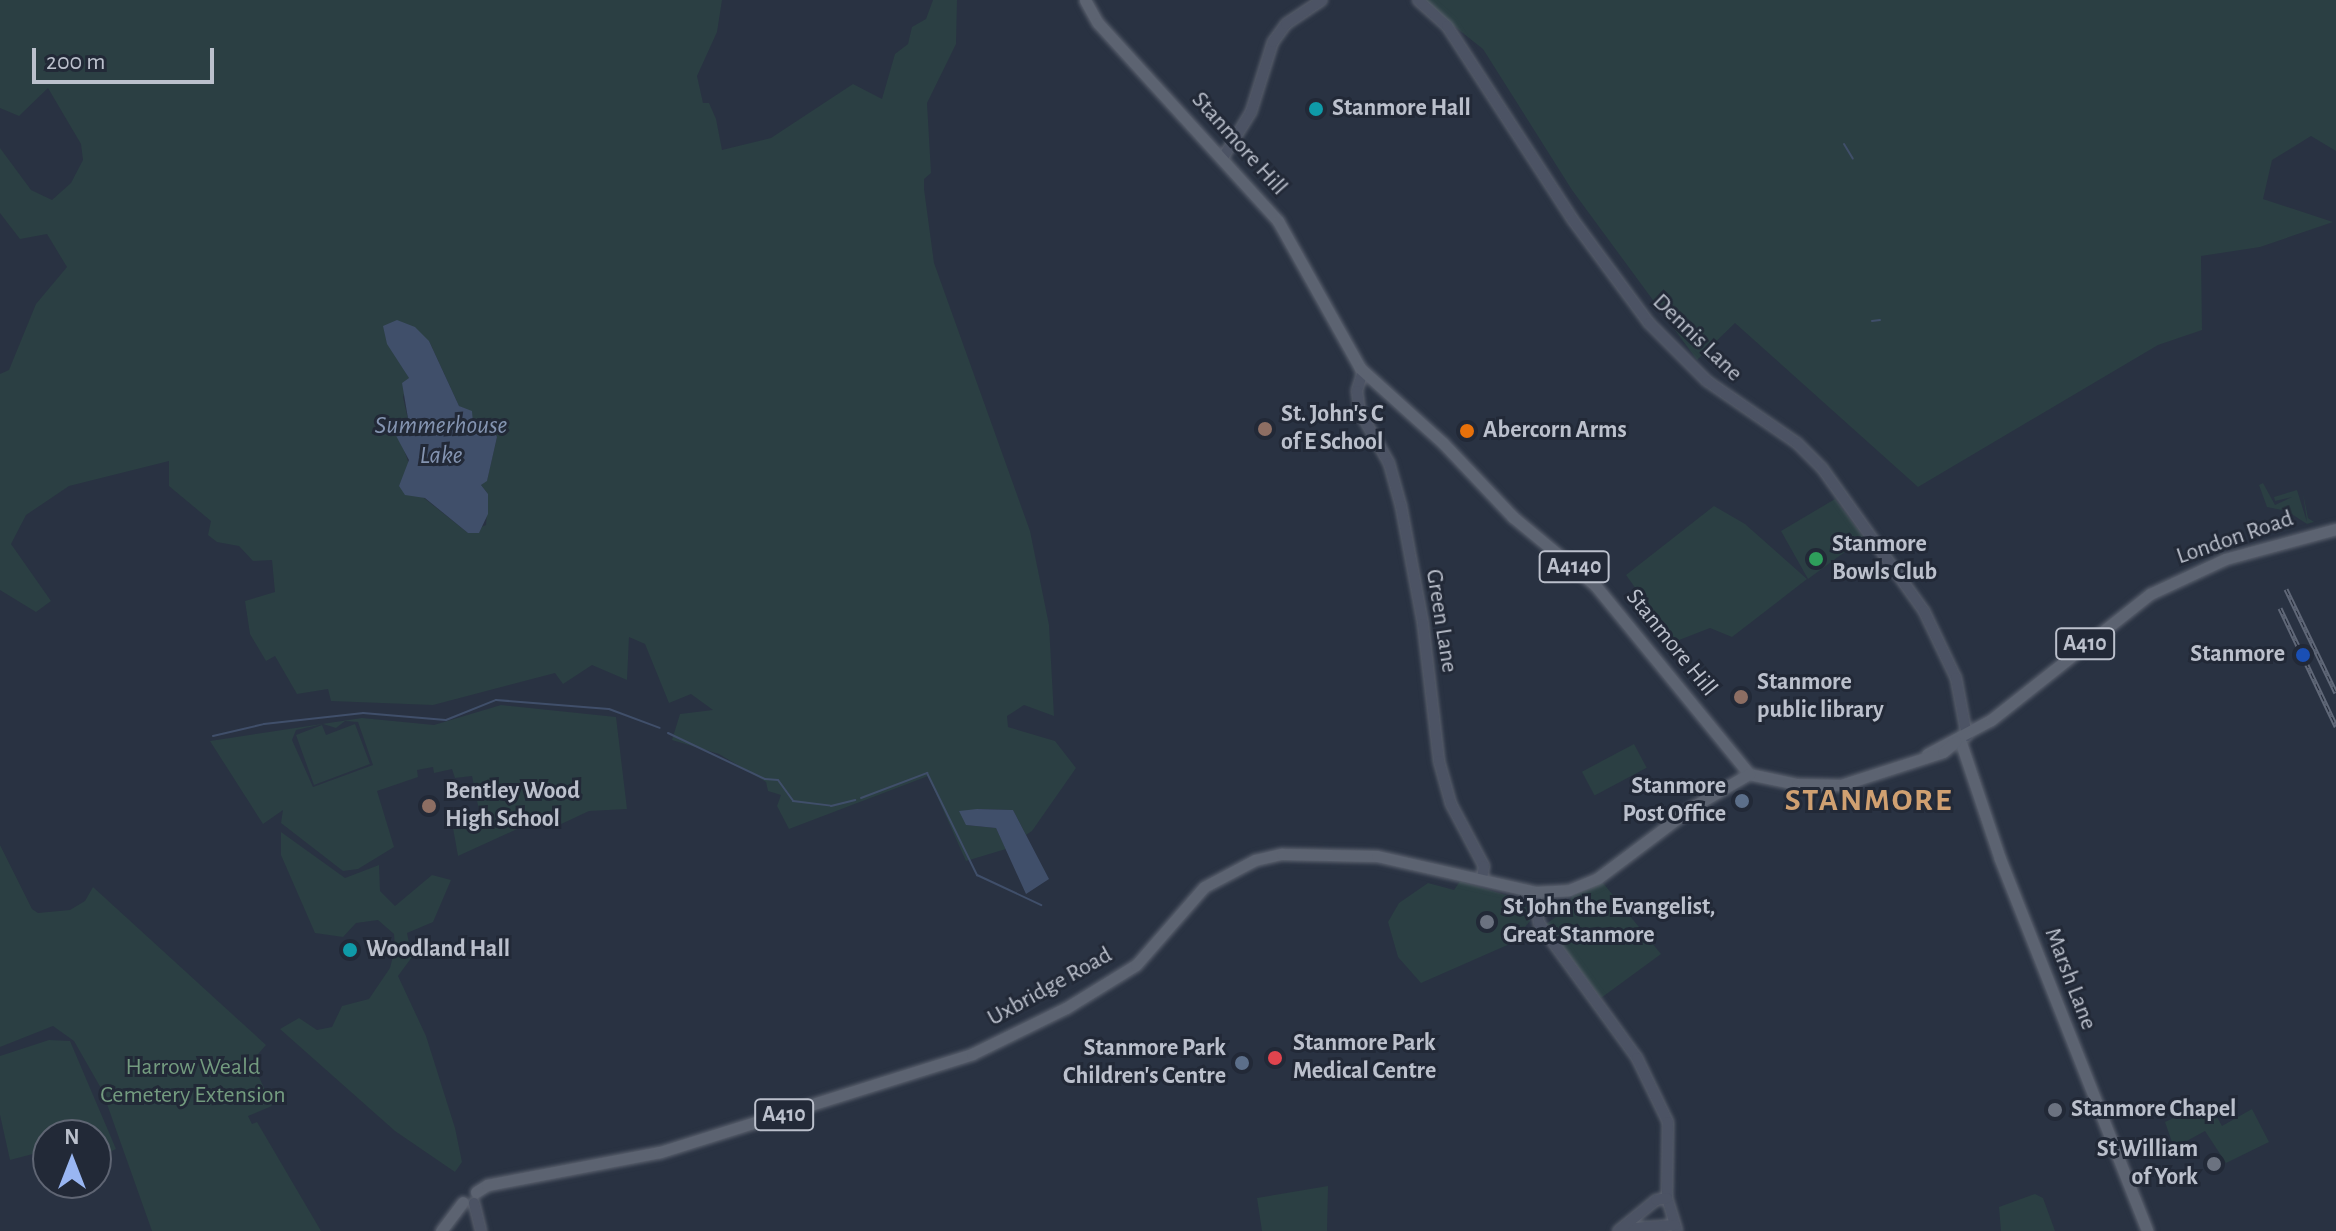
<!DOCTYPE html>
<style>
body{margin:0}
#map{position:relative;width:2336px;height:1231px;overflow:hidden;background:#293242;font-family:"Alegreya Sans",sans-serif}
div>[style]{position:absolute}
[style*='--x']{left:calc(var(--x)*1px);top:calc(var(--y)*1px);width:calc(var(--w)*1px);rotate:calc(var(--a)*1deg)}
.green>*{inset:0;background:#2b3f43;transform-origin:0 0}
.water>*{inset:0;background:#404f6a}
.stream>*{height:2px;margin:-1px;padding:0 1px;transform-origin:1px;border-radius:1px;background:#404f6a}
.roads{filter:drop-shadow(0 0 2px #5c626f) drop-shadow(0 0 2px #5c626f)}
.secondary>*{height:10px;margin:-5px;padding:0 5px;transform-origin:5px;border-radius:5px;background:#4c5364}
.primary>*{height:11px;margin:-5.5px;padding:0 5.5px;transform-origin:5.5px;border-radius:5.5px;background:#5c6371}
.rail>*{height:5px;margin-top:-2.5px;transform-origin:0;background:repeating-linear-gradient(90deg,#222937 0 6px,#606878 0 12px);box-sizing:border-box;border-block:2px solid #606878}
.dots>*{width:22px;height:22px;translate:-50% -50%;box-sizing:border-box;border:4px solid #222937;border-radius:50%}
span{translate:-50% -50%;white-space:nowrap;text-align:center;line-height:1.15;-webkit-text-stroke:6px #222937;paint-order:stroke}
.shield-label span{padding:2px 6px;background:#222937;border:2px solid;border-radius:6px;-webkit-text-stroke-width:0}
.shield-label{font-size:22px;color:#bbc0cc;font-weight:700}
.poi-label{font-size:24px;color:#bbc0cc;font-weight:700}
.left{translate:0 -50%;text-align:left}
.right{translate:-100% -50%;text-align:right}
.street-label{font-size:24px;color:#bbc0cc}
.park-label{font-size:24px;color:#739b7f}
.water-label{font-size:26px;color:#8494b1;font-style:italic}
.district-label{font-size:32px;color:#d0a071;font-weight:700;letter-spacing:2px}
.north{position:absolute;left:32px;top:1119px;width:80px;height:80px;box-sizing:border-box;background:#222937;border:2px solid #5f6573;border-radius:50%;rotate:0deg;font-size:22px;font-weight:700;line-height:32px;text-align:center;color:#bbc0cc}
.north::after{content:'';display:block;margin:auto;width:28px;height:36px;background:#99b6f2;clip-path:polygon(50% 0,100% 100%,50% 72%,0 100%)}
.scale{position:absolute;left:32px;top:48px;width:182px;height:36px;box-sizing:border-box;border:4px solid #bbc0cc;border-top:0;padding-left:10px;font-size:24px;line-height:28px;white-space:nowrap;color:#bbc0cc;-webkit-text-stroke:6px #222937;paint-order:stroke}
</style>
<div id="map">
<div class="green">
<div style="clip-path:polygon(evenodd,0 0,722px 0,717px 32px,697px 76px,703px 103px,709px 103px,716px 119px,722px 150px,771px 138px,853px 84px,882px 99px,895px 54px,908px 44px,912px 27px,926px 19px,933px 0,957px 0,956px 44px,927px 103px,931px 173px,924px 179px,924px 189px,934px 263px,1030px 531px,1049px 625px,1054px 716px,1024px 705px,1007px 716px,1008px 727px,1055px 741px,1076px 768px,1032px 831px,1026px 835px,1013px 810px,977px 809px,966px 825px,996px 828px,1006px 849px,966px 861px,928px 776px,789px 829px,777px 806px,781px 795px,768px 791px,766px 782px,719px 754px,672px 740px,680px 714px,713px 710px,691px 694px,669px 703px,645px 644px,629px 637px,627px 680px,592px 665px,563px 684px,555px 673px,433px 705px,331px 701px,328px 689px,297px 694px,275px 656px,266px 661px,250px 634px,245px 601px,275px 592px,272px 560px,253px 561px,239px 546px,217px 542px,208px 535px,211px 521px,169px 486px,169px 461px,69px 486px,26px 515px,11px 544px,51px 601px,36px 612px,0 590px,0 374px,9px 370px,36px 304px,67px 267px,47px 234px,20px 239px,0 213px,0 148px,31px 190px,52px 200px,71px 183px,83px 160px,81px 144px,48px 88px,19px 116px,0 108px,0 0,429px 341px,459px 406px,473px 423px,492px 426px,497px 437px,487px 480px,481px 485px,488px 494px,486px 525px,468px 533px,424px 498px,399px 486px,410px 467px,400px 438px,409px 424px,403px 397px,409px 378px,398px 358px,429px 341px)"></div>
<div style="clip-path:polygon(1421px 0,2336px 0,2336px 151px,2311px 136px,2272px 160px,2263px 199px,2333px 222px,2260px 247px,2201px 256px,2202px 330px,2158px 345px,1918px 487px,1735px 323px,1697px 360px,1572px 190px,1483px 49px)"></div>
<div style="clip-path:polygon(2263px 483px,2275px 505px,2292px 497px,2275px 501px,2274px 497px,2297px 490px,2307px 522px,2303px 493px,2308px 518px,2314px 522px,2307px 524px,2287px 511px,2267px 507px,2259px 485px)"></div>
<div style="clip-path:polygon(1835px 499px,1864px 538px,1808px 579px,1781px 531px)"></div>
<div style="clip-path:polygon(1714px 506px,1745px 524px,1807px 579px,1732px 637px,1710px 628px,1674px 642px,1626px 575px)"></div>
<div style="clip-path:polygon(evenodd,501px 705px,616px 717px,627px 809px,589px 811px,557px 826px,539px 819px,458px 856px,453px 828px,481px 820px,472px 776px,455px 778px,452px 769px,434px 773px,433px 767px,417px 770px,418px 777px,377px 791px,394px 847px,358px 869px,343px 871px,281px 823px,283px 810px,263px 824px,210px 741px,362px 718px,434px 725px,501px 705px,345px 721px,358px 722px,373px 765px,313px 787px,292px 740px,296px 730px,323px 724px,336px 728px,345px 721px)"></div>
<div style="clip-path:polygon(355px 724px,370px 764px,314px 785px,296px 735px,322px 725px,326px 735px)"></div>
<div style="left:1634px;top:744px;width:27px;height:59px;rotate:62deg"></div>
<div style="clip-path:polygon(281px 832px,345px 878px,379px 865px,380px 891px,395px 906px,432px 875px,451px 880px,433px 922px,407px 933px,412px 957px,398px 976px,426px 1036px,455px 1128px,462px 1162px,455px 1172px,395px 1131px,280px 1029px,299px 1018px,317px 1030px,332px 1027px,342px 1006px,369px 999px,390px 968px,395px 948px,394px 934px,378px 920px,356px 923px,343px 937px,315px 933px,281px 855px)"></div>
<div style="clip-path:polygon(0 845px,32px 909px,38px 913px,70px 910px,85px 901px,93px 887px,266px 1045px,252px 1061px,272px 1106px,248px 1116px,252px 1124px,257px 1122px,321px 1231px,152px 1231px,102px 1090px,74px 1041px,53px 1026px,0 1047px)"></div>
<div style="clip-path:polygon(1460px 881px,1525px 901px,1530px 921px,1512px 943px,1421px 983px,1398px 957px,1388px 922px,1399px 903px,1428px 883px,1454px 890px)"></div>
<div style="clip-path:polygon(1603px 883px,1661px 954px,1601px 998px,1546px 924px,1567px 909px,1574px 891px)"></div>
<div style="clip-path:polygon(49px 1040px,70px 1041px,116px 1149px,97px 1158px,96px 1135px,48px 1135px,48px 1150px,10px 1160px,0 1115px,0 1056px)"></div>
<div style="clip-path:polygon(2208px 1101px,2222px 1126px,2252px 1109px,2269px 1142px,2226px 1163px,2205px 1131px,2174px 1148px,2165px 1122px)"></div>
<div style="clip-path:polygon(1328px 1186px,1327px 1231px,1262px 1231px,1257px 1198px)"></div>
<div style="clip-path:polygon(2035px 1194px,2043px 1198px,2055px 1231px,2001px 1231px,1999px 1207px)"></div>
</div>
<div class="water">
<div style="clip-path:polygon(397px 320px,415px 327px,429px 341px,459px 406px,472px 411px,473px 423px,492px 426px,497px 437px,487px 481px,481px 485px,488px 494px,488px 514px,479px 533px,468px 533px,425px 498px,405px 495px,399px 486px,409px 460px,394px 432px,409px 424px,402px 383px,409px 378px,387px 344px,383px 326px)"></div>
<div style="clip-path:polygon(977px 809px,1013px 810px,1049px 879px,1026px 894px,996px 828px,966px 825px,959px 811px)"></div>
</div>
<div class="stream">
<div style="--x:1844;--y:144;--w:17;--a:59"></div>
<div style="--x:1872;--y:321;--w:8;--a:-7"></div>
<div style="--x:668;--y:733;--w:107;--a:25.4"></div>
<div style="--x:765;--y:779;--w:13;--a:4"></div>
<div style="--x:778;--y:780;--w:26;--a:54"></div>
<div style="--x:793;--y:801;--w:38;--a:7"></div>
<div style="--x:831;--y:806;--w:25;--a:-14"></div>
<div style="--x:213;--y:736;--w:52;--a:-13.2"></div>
<div style="--x:264;--y:724;--w:100;--a:-6.3"></div>
<div style="--x:363;--y:713;--w:83;--a:4.8"></div>
<div style="--x:446;--y:720;--w:54;--a:-21.8"></div>
<div style="--x:496;--y:700;--w:113;--a:4.6"></div>
<div style="--x:609;--y:709;--w:54;--a:20.4"></div>
<div style="--x:861;--y:798;--w:71;--a:-20.7"></div>
<div style="--x:927;--y:773;--w:114;--a:63.9"></div>
<div style="--x:977;--y:875;--w:71;--a:25.1"></div>
</div>
<div class="roads">
<div class="secondary">
<div style="--x:1418;--y:0;--w:39;--a:42"></div>
<div style="--x:1447;--y:26;--w:231;--a:57"></div>
<div style="--x:1573;--y:220;--w:128;--a:53.6"></div>
<div style="--x:1649;--y:323;--w:82;--a:45"></div>
<div style="--x:1707;--y:381;--w:109;--a:34.6"></div>
<div style="--x:1797;--y:443;--w:35;--a:45"></div>
<div style="--x:1822;--y:468;--w:176;--a:54.5"></div>
<div style="--x:1924;--y:611;--w:74;--a:64.5"></div>
<div style="--x:1956;--y:678;--w:59;--a:79.3"></div>
<div style="--x:1224;--y:156;--w:52;--a:-58.5"></div>
<div style="--x:1251;--y:112;--w:73;--a:-72.6"></div>
<div style="--x:1273;--y:42;--w:22;--a:-54"></div>
<div style="--x:1286;--y:24;--w:43;--a:-33.7"></div>
<div style="--x:1363;--y:371;--w:21;--a:107"></div>
<div style="--x:1357;--y:391;--w:21;--a:82"></div>
<div style="--x:1360;--y:412;--w:59;--a:60.4"></div>
<div style="--x:1389;--y:463;--w:45;--a:74.4"></div>
<div style="--x:1401;--y:506;--w:120;--a:79.4"></div>
<div style="--x:1423;--y:624;--w:138;--a:83.3"></div>
<div style="--x:1439;--y:761;--w:45;--a:74.4"></div>
<div style="--x:1451;--y:804;--w:70;--a:62"></div>
<div style="--x:1484;--y:866;--w:13;--a:99"></div>
<div style="--x:1535;--y:892;--w:31;--a:83"></div>
<div style="--x:1539;--y:923;--w:167;--a:54"></div>
<div style="--x:1637;--y:1058;--w:71;--a:64.2"></div>
<div style="--x:1668;--y:1122;--w:76;--a:90.8"></div>
<div style="--x:1667;--y:1198;--w:34;--a:73"></div>
<div style="--x:474;--y:1203;--w:29;--a:76"></div>
<div style="--x:1621;--y:1229;--w:54;--a:-4.2"></div>
<div style="--x:1618;--y:1231;--w:49;--a:-39.2"></div>
<div style="--x:1656;--y:1200;--w:11;--a:-10"></div>
</div>
<div class="primary">
<div style="--x:1085;--y:0;--w:26;--a:61"></div>
<div style="--x:1098;--y:23;--w:268;--a:47.7"></div>
<div style="--x:1278;--y:221;--w:168;--a:60.8"></div>
<div style="--x:1360;--y:368;--w:112;--a:42.1"></div>
<div style="--x:1443;--y:443;--w:102;--a:46.6"></div>
<div style="--x:1513;--y:517;--w:107;--a:39.7"></div>
<div style="--x:1595;--y:585;--w:244;--a:50.8"></div>
<div style="--x:1960;--y:740;--w:126;--a:71.4"></div>
<div style="--x:2000;--y:859;--w:400;--a:68.4"></div>
<div style="--x:1927;--y:754;--w:72;--a:-28"></div>
<div style="--x:1991;--y:720;--w:203;--a:-38.4"></div>
<div style="--x:2150;--y:594;--w:83;--a:-25"></div>
<div style="--x:2225;--y:559;--w:115;--a:-15.1"></div>
<div style="--x:1749;--y:774;--w:49;--a:11.8"></div>
<div style="--x:1797;--y:784;--w:44;--a:1.3"></div>
<div style="--x:1841;--y:785;--w:107;--a:-17.9"></div>
<div style="--x:1943;--y:752;--w:16;--a:-40"></div>
<div style="--x:476;--y:1192;--w:13;--a:-32"></div>
<div style="--x:487;--y:1185;--w:176;--a:-10.8"></div>
<div style="--x:660;--y:1152;--w:327;--a:-17.4"></div>
<div style="--x:972;--y:1054;--w:105;--a:-26.1"></div>
<div style="--x:1066;--y:1008;--w:82;--a:-31.6"></div>
<div style="--x:1136;--y:965;--w:103;--a:-48.9"></div>
<div style="--x:1204;--y:887;--w:58;--a:-27.9"></div>
<div style="--x:1255;--y:860;--w:28;--a:-13"></div>
<div style="--x:1282;--y:854;--w:95;--a:1.2"></div>
<div style="--x:1377;--y:856;--w:162;--a:12.8"></div>
<div style="--x:1535;--y:892;--w:34;--a:-3"></div>
<div style="--x:1569;--y:890;--w:31;--a:-22"></div>
<div style="--x:1598;--y:878;--w:120;--a:-36.9"></div>
<div style="--x:1694;--y:806;--w:64;--a:-30.2"></div>
<div style="--x:441;--y:1231;--w:36;--a:-53"></div>
</div>
</div>
<div class="rail">
<div style="--x:2286;--y:589;--w:115;--a:64.3"></div>
<div style="--x:2280;--y:608;--w:131;--a:64.6"></div>
</div>
<div class="dots">
<div style="left:1316px;top:109px;background:#0f9aa8"></div>
<div style="left:1265px;top:429px;background:#8d6e63"></div>
<div style="left:1467px;top:431px;background:#e8710a"></div>
<div style="left:1816px;top:559px;background:#2e9e5b"></div>
<div style="left:2303px;top:655px;background:#1a4fb4"></div>
<div style="left:1741px;top:697px;background:#8d6e63"></div>
<div style="left:1742px;top:801px;background:#5c6f8a"></div>
<div style="left:429px;top:806px;background:#8d6e63"></div>
<div style="left:1487px;top:922px;background:#6b7280"></div>
<div style="left:350px;top:950px;background:#0f9aa8"></div>
<div style="left:1275px;top:1058px;background:#e0444e"></div>
<div style="left:1242px;top:1063px;background:#5c6f8a"></div>
<div style="left:2055px;top:1110px;background:#6b7280"></div>
<div style="left:2214px;top:1164px;background:#6b7280"></div>
</div>
<div class="shield-label">
<span style="left:1574px;top:567px">A4140</span>
<span style="left:2085px;top:644px">A410</span>
<span style="left:784px;top:1115px">A410</span>
</div>
<div class="poi-label">
<span class="left" style="left:1332px;top:109px">Stanmore Hall</span>
<span class="left" style="left:1281px;top:429px">St. John's C<br>of E School</span>
<span class="left" style="left:1483px;top:431px">Abercorn Arms</span>
<span class="left" style="left:1832px;top:559px">Stanmore<br>Bowls Club</span>
<span class="right" style="left:2285px;top:655px">Stanmore</span>
<span class="left" style="left:1757px;top:697px">Stanmore<br>public library</span>
<span class="right" style="left:1726px;top:801px">Stanmore<br>Post Office</span>
<span class="left" style="left:445px;top:806px">Bentley Wood<br>High School</span>
<span class="left" style="left:1503px;top:922px">St John the Evangelist,<br>Great Stanmore</span>
<span class="left" style="left:366px;top:950px">Woodland Hall</span>
<span class="left" style="left:1293px;top:1058px">Stanmore Park<br>Medical Centre</span>
<span class="right" style="left:1226px;top:1063px">Stanmore Park<br>Children's Centre</span>
<span class="left" style="left:2071px;top:1110px">Stanmore Chapel</span>
<span class="right" style="left:2198px;top:1164px">St William<br>of York</span>
</div>
<div class="street-label">
<span style="left:1239px;top:144px;rotate:48deg">Stanmore Hill</span>
<span style="left:1697px;top:338px;rotate:44deg">Dennis Lane</span>
<span style="left:2235px;top:538px;rotate:-19deg">London Road</span>
<span style="left:1441px;top:621px;rotate:81deg">Green Lane</span>
<span style="left:1671px;top:643px;rotate:51deg">Stanmore Hill</span>
<span style="left:2070px;top:979px;rotate:69deg">Marsh Lane</span>
<span style="left:1050px;top:987px;rotate:-29deg">Uxbridge Road</span>
</div>
<div class="park-label">
<span style="left:193px;top:1082px">Harrow Weald<br>Cemetery Extension</span>
</div>
<div class="water-label">
<span style="left:441px;top:441px">Summerhouse<br>Lake</span>
</div>
<div class="district-label">
<span style="left:1869px;top:800px">STANMORE</span>
</div>
<div class="north">N</div>
<div class="scale">200 m</div>
</div>
